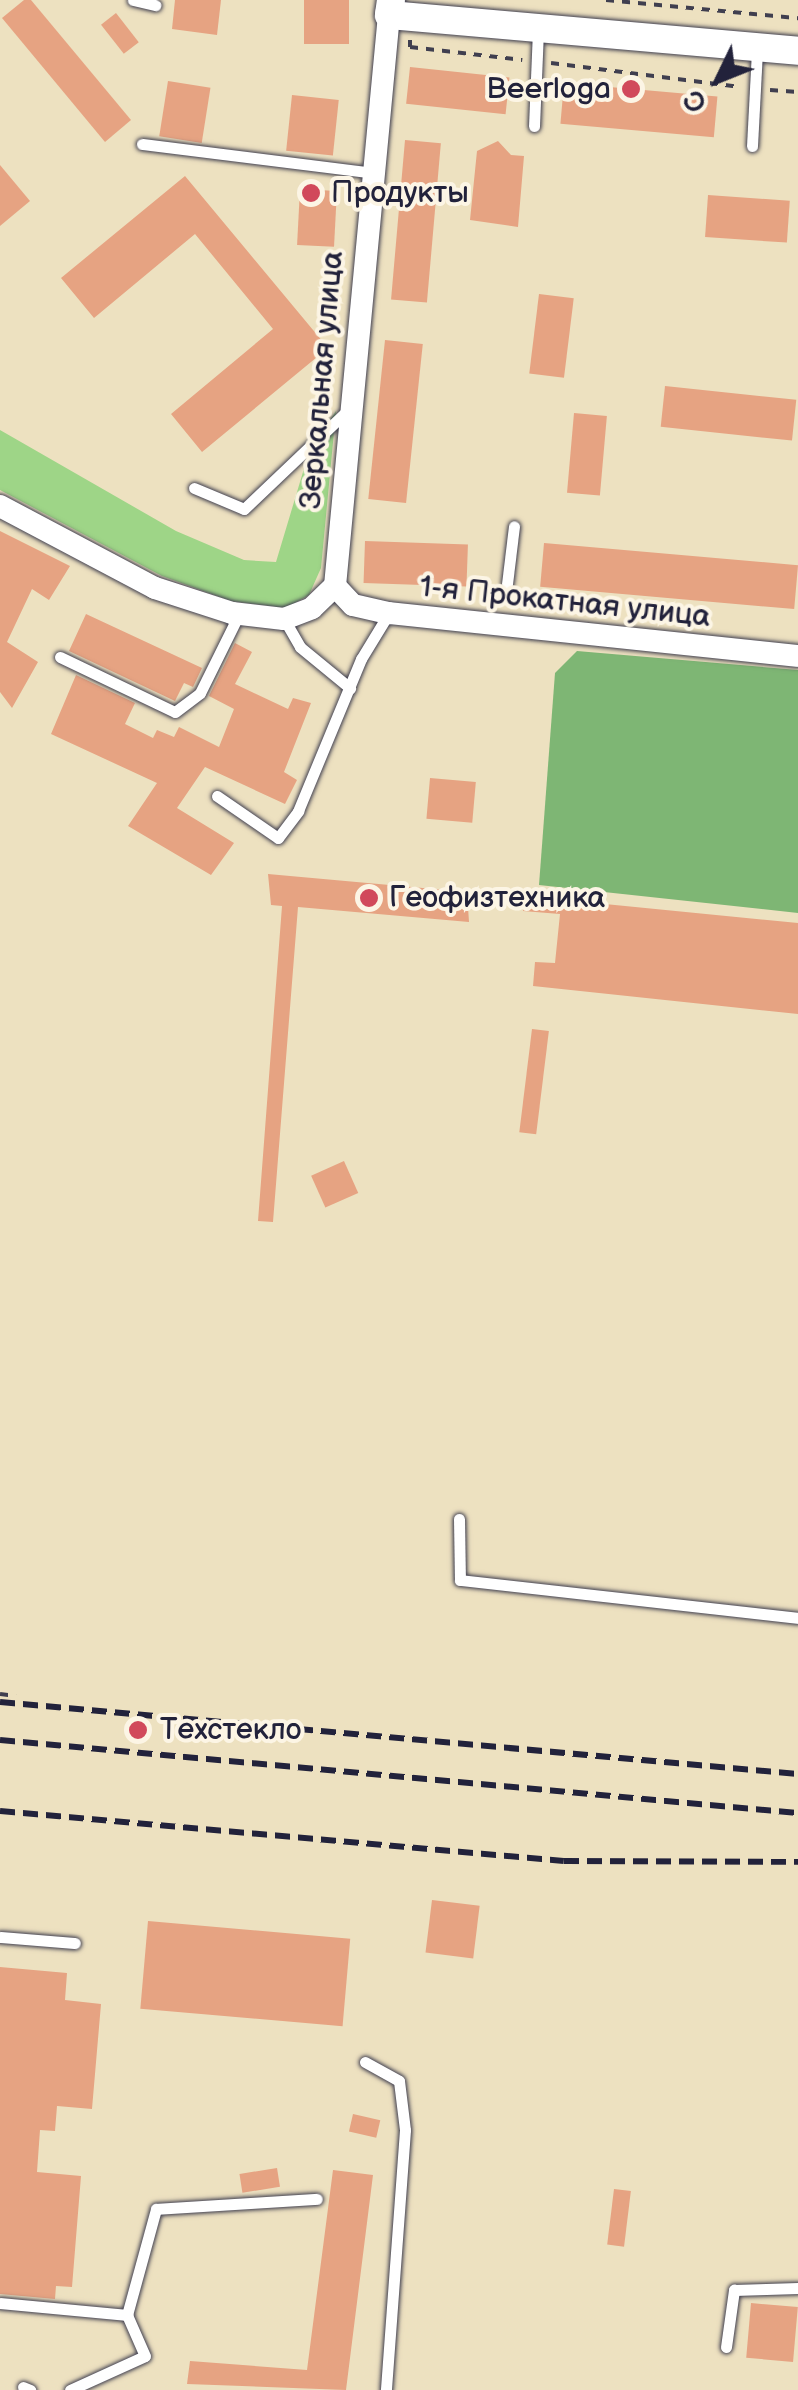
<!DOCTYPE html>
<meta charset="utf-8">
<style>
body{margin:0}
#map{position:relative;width:798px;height:2390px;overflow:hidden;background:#ede1c0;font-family:"Balsamiq Sans",sans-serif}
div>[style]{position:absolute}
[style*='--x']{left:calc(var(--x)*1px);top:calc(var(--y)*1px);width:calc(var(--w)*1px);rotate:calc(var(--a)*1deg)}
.green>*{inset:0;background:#9ed587}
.forest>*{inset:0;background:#7eb674}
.building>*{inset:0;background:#e6a382;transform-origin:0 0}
.path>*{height:4px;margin-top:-2px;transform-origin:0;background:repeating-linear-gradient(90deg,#403f4f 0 8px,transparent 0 16px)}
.roads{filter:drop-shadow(0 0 2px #403f4f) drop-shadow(0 0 2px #403f4f)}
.service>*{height:11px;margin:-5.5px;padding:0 5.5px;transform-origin:5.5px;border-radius:5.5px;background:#fff}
.minor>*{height:22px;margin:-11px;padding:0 11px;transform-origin:11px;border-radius:11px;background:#fff}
.tertiary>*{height:28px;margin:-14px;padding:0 14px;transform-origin:14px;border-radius:14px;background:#fff}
.rail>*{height:6px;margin-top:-3px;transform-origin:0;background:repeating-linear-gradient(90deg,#22223b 0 15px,transparent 0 23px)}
.dots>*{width:28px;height:28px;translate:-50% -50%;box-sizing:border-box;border:5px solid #fcf5e5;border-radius:50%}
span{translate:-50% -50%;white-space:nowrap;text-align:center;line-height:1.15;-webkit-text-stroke:8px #fcf5e5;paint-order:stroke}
.poi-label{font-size:30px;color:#22223b}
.right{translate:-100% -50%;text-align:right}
.left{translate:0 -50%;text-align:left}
.street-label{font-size:30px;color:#22223b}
.north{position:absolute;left:668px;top:30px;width:100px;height:100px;-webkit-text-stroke:8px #fcf5e5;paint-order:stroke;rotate:227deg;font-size:28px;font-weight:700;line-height:40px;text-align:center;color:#22223b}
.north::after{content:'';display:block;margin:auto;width:35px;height:45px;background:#22223b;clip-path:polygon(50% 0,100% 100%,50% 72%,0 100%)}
</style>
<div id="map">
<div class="green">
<div style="clip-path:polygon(336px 411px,321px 568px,309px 595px,286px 608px,231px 601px,162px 576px,0 490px,0 430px,176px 531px,244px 560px,276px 562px,309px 452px)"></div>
</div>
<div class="forest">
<div style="clip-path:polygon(577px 651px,798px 670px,798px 913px,539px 885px,555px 673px)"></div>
</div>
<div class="building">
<div style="clip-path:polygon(24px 0,31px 0,131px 120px,105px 142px,2px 18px)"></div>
<div style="clip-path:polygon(175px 0,221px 0,217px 35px,172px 29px)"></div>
<div style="left:304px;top:0;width:45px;height:44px"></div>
<div style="left:116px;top:13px;width:37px;height:19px;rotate:52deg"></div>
<div style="left:410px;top:67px;width:100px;height:37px;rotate:6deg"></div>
<div style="left:168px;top:81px;width:43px;height:56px;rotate:9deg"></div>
<div style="left:564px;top:83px;width:154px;height:41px;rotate:5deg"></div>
<div style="left:292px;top:95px;width:47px;height:56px;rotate:6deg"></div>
<div style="left:405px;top:140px;width:36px;height:160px;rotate:5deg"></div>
<div style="clip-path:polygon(498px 141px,511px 155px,524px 156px,518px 227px,470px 220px,477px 151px)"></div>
<div style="clip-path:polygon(0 165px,30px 201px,0 226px)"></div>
<div style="clip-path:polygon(185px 176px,328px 348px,202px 452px,171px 414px,273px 329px,195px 234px,94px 318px,61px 278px)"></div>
<div style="left:300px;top:189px;width:37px;height:56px;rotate:3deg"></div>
<div style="left:708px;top:195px;width:82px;height:42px;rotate:4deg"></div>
<div style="left:539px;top:294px;width:35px;height:80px;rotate:7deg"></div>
<div style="left:385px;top:340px;width:38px;height:160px;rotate:6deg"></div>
<div style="left:665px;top:386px;width:132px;height:41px;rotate:6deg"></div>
<div style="left:574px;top:413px;width:33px;height:80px;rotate:5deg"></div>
<div style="clip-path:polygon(0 531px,70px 566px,49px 600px,32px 589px,7px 642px,38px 662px,12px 708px,0 692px)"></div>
<div style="left:365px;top:541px;width:103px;height:42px;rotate:2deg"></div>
<div style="left:544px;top:543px;width:255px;height:44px;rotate:5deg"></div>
<div style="clip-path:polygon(86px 614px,202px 668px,193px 687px,184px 683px,175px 701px,69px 651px)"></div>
<div style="clip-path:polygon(235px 643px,252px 652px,235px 684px,288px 709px,293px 698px,311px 703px,284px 772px,297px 780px,285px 804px,205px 767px,177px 808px,234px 843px,211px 875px,128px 826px,157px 783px,51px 734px,76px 675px,135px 703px,125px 724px,153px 738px,157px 730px,174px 737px,179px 727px,219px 747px,234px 709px,209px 696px)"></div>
<div style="left:430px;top:778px;width:46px;height:41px;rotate:5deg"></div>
<div style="clip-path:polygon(268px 874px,467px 892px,469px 922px,298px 907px,273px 1222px,258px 1221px,282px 906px,271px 905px)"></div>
<div style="clip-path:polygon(524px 896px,798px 923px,798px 1014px,533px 986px,535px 962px,555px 963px,560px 914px,523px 911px)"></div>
<div style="left:532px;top:1029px;width:17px;height:104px;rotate:7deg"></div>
<div style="left:344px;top:1161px;width:35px;height:36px;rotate:66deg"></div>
<div style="left:432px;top:1900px;width:48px;height:53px;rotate:7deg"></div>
<div style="left:148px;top:1921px;width:203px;height:88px;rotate:5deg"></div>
<div style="clip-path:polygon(0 1967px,67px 1973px,65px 2000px,101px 2004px,92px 2109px,57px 2106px,55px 2131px,40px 2130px,37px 2172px,81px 2176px,72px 2287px,56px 2286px,55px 2299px,0 2294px)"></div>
<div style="left:353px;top:2114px;width:28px;height:18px;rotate:13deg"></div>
<div style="left:277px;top:2168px;width:19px;height:38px;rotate:81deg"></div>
<div style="clip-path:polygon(333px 2170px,373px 2175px,346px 2390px,187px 2384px,190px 2361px,307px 2370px)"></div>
<div style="left:614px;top:2189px;width:17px;height:56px;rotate:7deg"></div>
<div style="left:751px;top:2303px;width:47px;height:55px;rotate:5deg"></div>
</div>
<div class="path">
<div style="--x:606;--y:0;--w:193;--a:5.4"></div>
<div style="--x:410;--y:40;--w:7;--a:90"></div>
<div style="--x:410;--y:47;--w:113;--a:6.6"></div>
<div style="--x:551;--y:63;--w:191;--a:7.2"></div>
<div style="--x:770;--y:90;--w:28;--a:4"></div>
<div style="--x:0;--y:1694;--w:16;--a:7"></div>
</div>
<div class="roads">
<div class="service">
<div style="--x:133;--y:0;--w:23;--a:13"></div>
<div style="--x:534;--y:126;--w:95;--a:-87.6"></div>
<div style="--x:142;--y:144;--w:234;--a:7.1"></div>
<div style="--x:752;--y:146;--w:96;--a:-87"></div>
<div style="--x:194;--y:488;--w:54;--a:22.8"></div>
<div style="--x:244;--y:509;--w:148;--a:-43.6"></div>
<div style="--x:507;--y:584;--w:58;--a:-83.1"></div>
<div style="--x:284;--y:619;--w:32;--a:60"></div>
<div style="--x:300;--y:647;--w:65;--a:39.4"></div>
<div style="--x:60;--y:657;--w:127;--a:25.6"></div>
<div style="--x:175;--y:712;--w:31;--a:-37"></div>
<div style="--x:200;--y:693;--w:88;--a:-63.7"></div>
<div style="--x:217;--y:796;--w:74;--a:34.5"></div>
<div style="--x:278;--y:838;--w:34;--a:-53"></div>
<div style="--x:298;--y:811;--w:165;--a:-67.5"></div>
<div style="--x:361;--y:659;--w:54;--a:-58.7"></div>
<div style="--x:459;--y:1519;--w:61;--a:89.1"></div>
<div style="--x:460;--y:1580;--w:340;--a:6.4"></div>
<div style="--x:0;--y:1937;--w:75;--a:4.6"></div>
<div style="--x:365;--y:2062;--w:39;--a:29"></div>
<div style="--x:399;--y:2081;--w:49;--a:83"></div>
<div style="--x:405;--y:2130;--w:261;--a:94.2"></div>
<div style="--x:0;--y:2303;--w:128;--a:5.4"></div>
<div style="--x:127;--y:2315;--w:110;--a:-74.7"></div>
<div style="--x:156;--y:2209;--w:161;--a:-3.6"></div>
<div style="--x:726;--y:2347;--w:58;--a:-82"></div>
<div style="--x:734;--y:2290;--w:64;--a:-1.8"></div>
<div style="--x:23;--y:2387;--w:8;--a:23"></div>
<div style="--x:70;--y:2390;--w:82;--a:-24.4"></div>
<div style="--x:145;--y:2356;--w:45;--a:-113.7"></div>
</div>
<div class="minor">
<div style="--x:0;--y:506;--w:175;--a:27.9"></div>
<div style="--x:155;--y:588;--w:81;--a:18"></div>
<div style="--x:232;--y:613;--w:52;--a:6.6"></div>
<div style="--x:284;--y:619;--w:30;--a:-21"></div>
<div style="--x:312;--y:608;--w:32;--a:-44"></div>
<div style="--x:335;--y:586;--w:574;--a:-84.6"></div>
<div style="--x:335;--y:586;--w:26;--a:47"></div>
<div style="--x:353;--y:605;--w:37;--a:13"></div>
<div style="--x:389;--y:613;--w:411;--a:6"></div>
</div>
<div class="tertiary">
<div style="--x:391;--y:0;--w:15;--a:98"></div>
<div style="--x:389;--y:15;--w:411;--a:5"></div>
</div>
</div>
<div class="rail">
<div style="--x:0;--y:1702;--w:801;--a:5.16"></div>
<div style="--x:0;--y:1740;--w:801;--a:5.23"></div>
<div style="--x:0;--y:1811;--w:566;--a:5.07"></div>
<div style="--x:564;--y:1861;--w:234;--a:0.2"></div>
</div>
<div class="dots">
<div style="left:631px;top:89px;background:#d1495b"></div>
<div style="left:311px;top:193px;background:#d1495b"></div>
<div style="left:369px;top:898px;background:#d1495b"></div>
<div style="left:138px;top:1730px;background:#d1495b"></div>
</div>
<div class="poi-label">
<span class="right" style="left:611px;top:89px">Beerloga</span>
<span class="left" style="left:331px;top:193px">Продукты</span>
<span class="left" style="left:389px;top:898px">Геофизтехника</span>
<span class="left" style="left:160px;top:1730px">Техстекло</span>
</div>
<div class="street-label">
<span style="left:322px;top:380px;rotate:-85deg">Зеркальная улица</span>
<span style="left:565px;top:602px;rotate:6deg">1-я Прокатная улица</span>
</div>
<div class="north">С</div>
</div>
